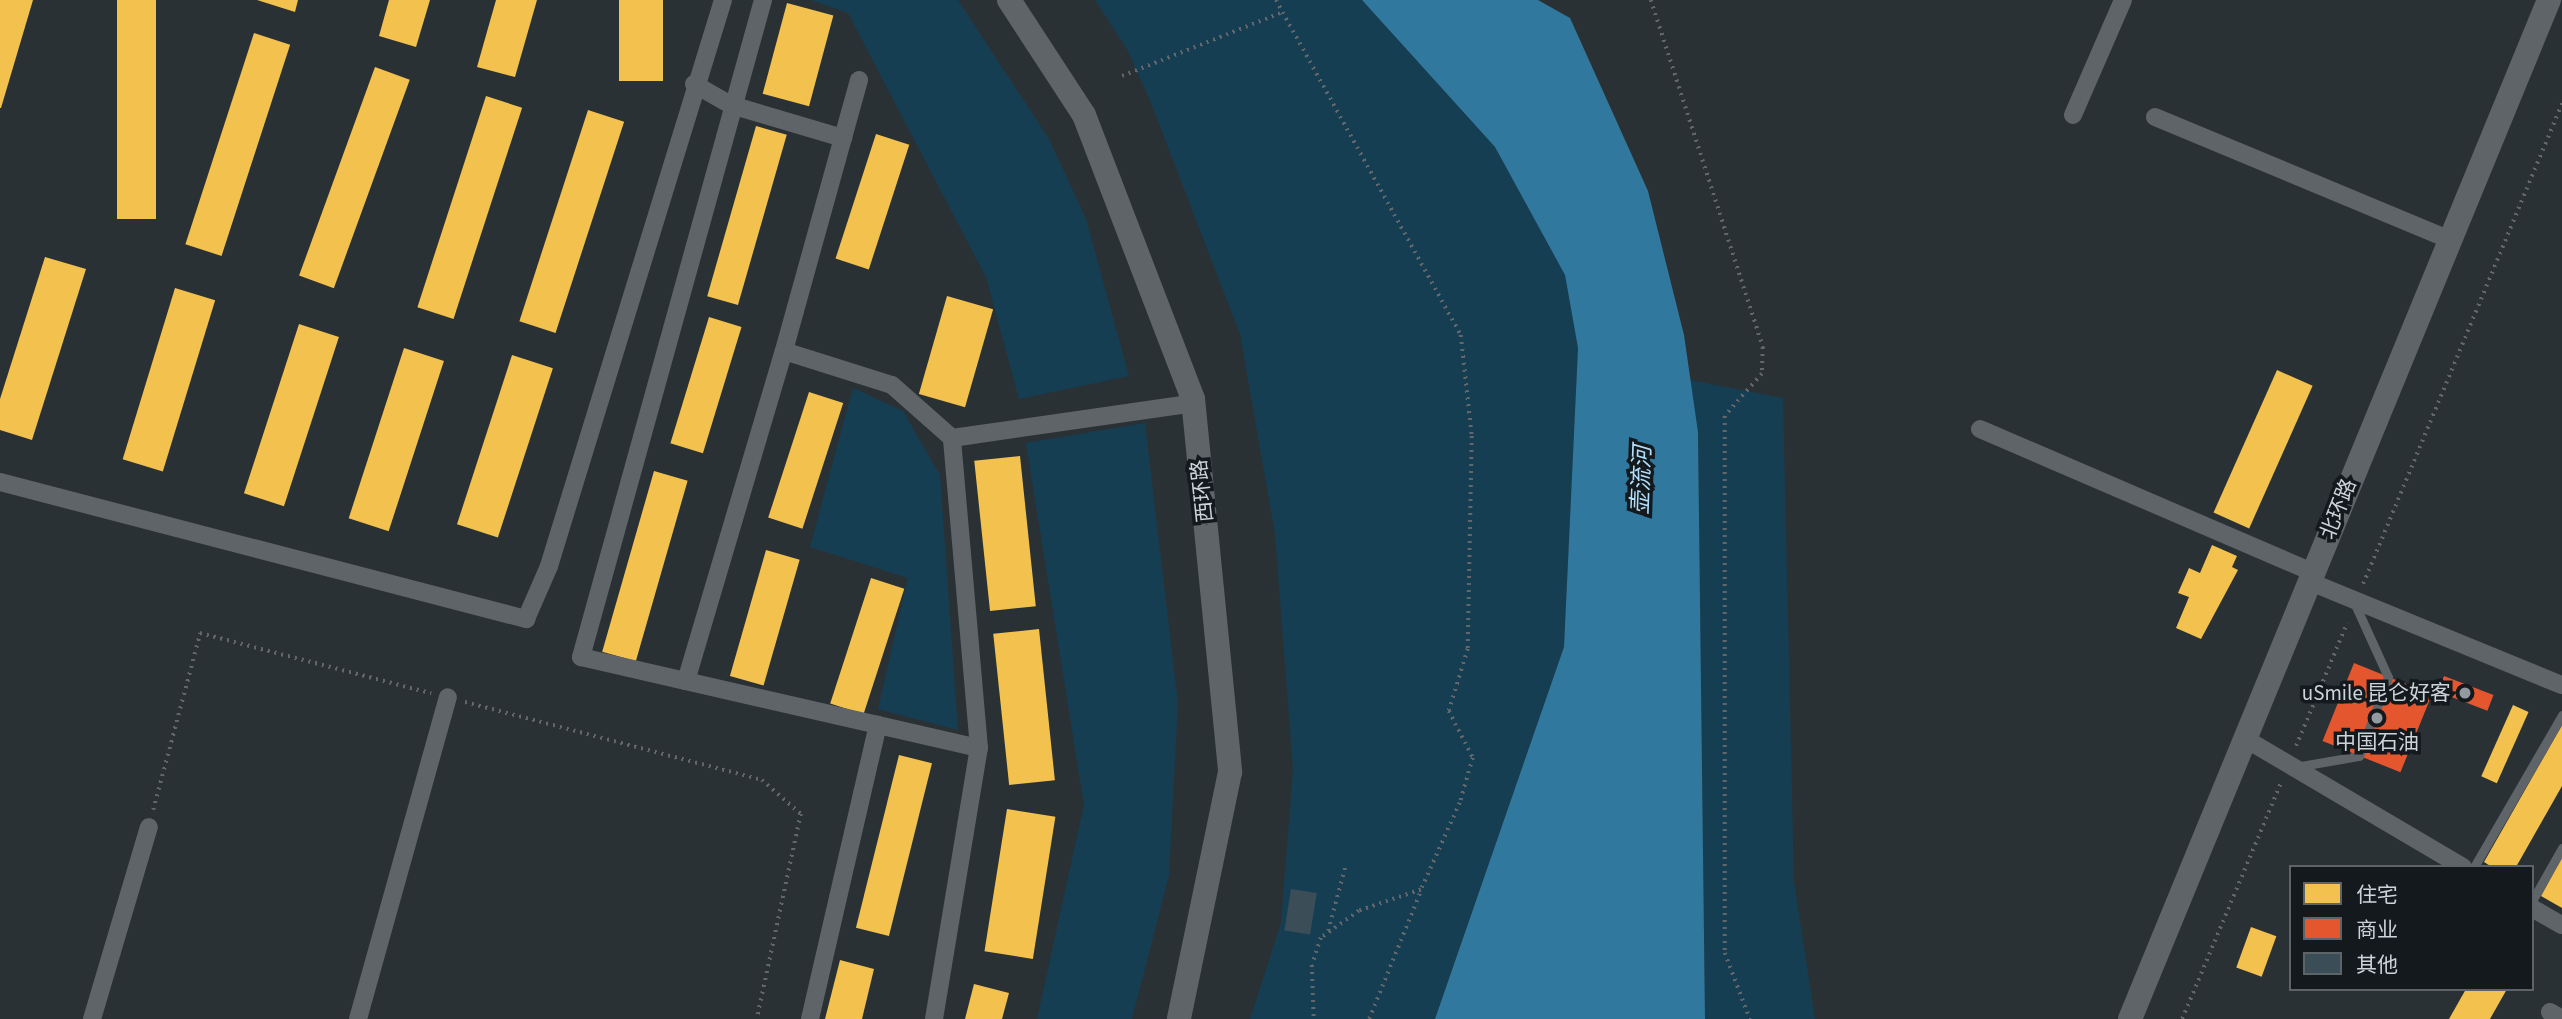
<!DOCTYPE html>
<meta charset="utf-8">
<style>
body{margin:0}
#map{position:relative;width:2562px;height:1019px;overflow:hidden;background:#2a3135;font-family:"Source Sans 3","Noto Sans SC",sans-serif}
div>[style]{position:absolute}
[style*='--x']{left:calc(var(--x)*1px);top:calc(var(--y)*1px);width:calc(var(--w)*1px);rotate:calc(var(--a)*1deg)}
.green>*{inset:0;background:#163e53}
.water>*{inset:0;background:#30789d}
.homes>*{inset:0;background:#f2c14e;transform-origin:0 0}
.shops>*{inset:0;background:#e4572e;transform-origin:0 0}
.building>*{inset:0;background:#3b4e57;transform-origin:0 0}
.path>*{height:3.5px;margin-top:-1.75px;transform-origin:0;background:repeating-linear-gradient(90deg,#63676b 0 2px,transparent 0 7px)}
.service>*{height:9px;margin:-4.5px;padding:0 4.5px;transform-origin:4.5px;border-radius:4.5px;background:#5f6468}
.minor>*{height:18px;margin:-9px;padding:0 9px;transform-origin:9px;border-radius:9px;background:#5f6468}
.secondary>*{height:24px;margin:-12px;padding:0 12px;transform-origin:12px;border-radius:12px;background:#5f6468}
.dots>*{width:19px;height:19px;translate:-50% -50%;box-sizing:border-box;border:4px solid #13191c;border-radius:50%}
span{translate:-50% -50%;white-space:nowrap;text-align:center;line-height:1.15;-webkit-text-stroke:7px #13191c;paint-order:stroke}
.street-label{font-size:21px;color:#ccd4d9}
.poi-label{font-size:21px;color:#ccd4d9}
.right{translate:-100% -50%;text-align:right}
.water-label{font-size:23px;color:#b1defa;font-style:italic}
.legend{position:absolute;left:2289px;top:865px;width:245px;height:126px;box-sizing:border-box;background:#13191c;border:2px solid #5d6468;margin:0;padding:9px 12px;list-style:none;font-size:21px;color:#ccd4d9}
.legend li{display:flex;align-items:center;gap:14px;height:35px}
.legend b{width:35px;border:2px solid #5d6468}
</style>
<div id="map">
<div class="green">
<div style="clip-path:polygon(811px 0,958px 0,1049px 139px,1086px 219px,1129px 376px,1019px 399px,986px 277px,848px 13px)"></div>
<div style="clip-path:polygon(1095px 0,1362px 0,1495px 147px,1565px 275px,1578px 348px,1564px 647px,1435px 1019px,1250px 1019px,1281px 923px,1293px 770px,1275px 534px,1240px 334px,1151px 103px,1128px 51px)"></div>
<div style="clip-path:polygon(1690px 380px,1783px 398px,1794px 882px,1815px 1019px,1705px 1019px,1698px 432px)"></div>
<div style="clip-path:polygon(853px 388px,903px 411px,940px 475px,958px 730px,878px 709px,908px 578px,810px 547px)"></div>
<div style="clip-path:polygon(1145px 423px,1178px 703px,1169px 875px,1132px 1019px,1037px 1019px,1084px 805px,1026px 443px)"></div>
</div>
<div class="water">
<div style="clip-path:polygon(1362px 0,1538px 0,1570px 18px,1648px 191px,1684px 335px,1698px 432px,1705px 1019px,1435px 1019px,1564px 647px,1578px 348px,1565px 275px,1495px 147px)"></div>
</div>
<div class="homes">
<div style="clip-path:polygon(0 0,33px 0,1px 108px,0 108px)"></div>
<div style="left:117px;top:0;width:39px;height:219px"></div>
<div style="clip-path:polygon(257px 0,298px 0,295px 12px)"></div>
<div style="clip-path:polygon(389px 0,430px 0,416px 47px,379px 36px)"></div>
<div style="clip-path:polygon(496px 0,537px 0,515px 77px,477px 67px)"></div>
<div style="left:619px;top:0;width:44px;height:81px"></div>
<div style="left:787px;top:3px;width:48px;height:94px;rotate:15deg"></div>
<div style="left:254px;top:33px;width:38px;height:222px;rotate:18deg"></div>
<div style="left:375px;top:67px;width:37px;height:222px;rotate:20deg"></div>
<div style="left:486px;top:96px;width:38px;height:222px;rotate:18deg"></div>
<div style="left:588px;top:110px;width:38px;height:222px;rotate:18deg"></div>
<div style="left:756px;top:126px;width:32px;height:177px;rotate:16deg"></div>
<div style="left:876px;top:134px;width:35px;height:131px;rotate:18deg"></div>
<div style="clip-path:polygon(45px 257px,86px 269px,32px 440px,0 430px,0 399px)"></div>
<div style="left:175px;top:288px;width:42px;height:179px;rotate:17deg"></div>
<div style="left:947px;top:296px;width:48px;height:102px;rotate:16deg"></div>
<div style="left:709px;top:317px;width:34px;height:132px;rotate:17deg"></div>
<div style="left:299px;top:324px;width:42px;height:178px;rotate:18deg"></div>
<div style="left:404px;top:348px;width:42px;height:179px;rotate:18deg"></div>
<div style="left:512px;top:355px;width:43px;height:178px;rotate:18deg"></div>
<div style="left:2277px;top:370px;width:39px;height:156px;rotate:24deg"></div>
<div style="left:809px;top:392px;width:36px;height:132px;rotate:18deg"></div>
<div style="left:1020px;top:456px;width:151px;height:46px;rotate:84deg"></div>
<div style="left:654px;top:471px;width:35px;height:188px;rotate:16deg"></div>
<div style="clip-path:polygon(2212px 545px,2237px 556px,2232px 567px,2238px 570px,2201px 639px,2176px 628px,2189px 597px,2178px 593px,2189px 568px,2200px 573px)"></div>
<div style="left:766px;top:550px;width:35px;height:131px;rotate:16deg"></div>
<div style="left:871px;top:578px;width:35px;height:132px;rotate:18deg"></div>
<div style="left:1039px;top:629px;width:152px;height:46px;rotate:84deg"></div>
<div style="left:2513px;top:705px;width:17px;height:78px;rotate:24deg"></div>
<div style="clip-path:polygon(2562px 725px,2562px 786px,2516px 867px,2492px 867px,2484px 862px)"></div>
<div style="left:899px;top:755px;width:34px;height:178px;rotate:14deg"></div>
<div style="left:1007px;top:809px;width:49px;height:144px;rotate:9deg"></div>
<div style="clip-path:polygon(2562px 857px,2562px 908px,2541px 896px)"></div>
<div style="left:2251px;top:927px;width:27px;height:43px;rotate:20deg"></div>
<div style="clip-path:polygon(840px 960px,874px 969px,862px 1019px,825px 1019px)"></div>
<div style="clip-path:polygon(974px 984px,1009px 993px,1002px 1019px,965px 1019px)"></div>
<div style="clip-path:polygon(2466px 989px,2507px 989px,2490px 1019px,2449px 1019px)"></div>
</div>
<div class="shops">
<div style="left:2354px;top:663px;width:84px;height:84px;rotate:22deg"></div>
<div style="left:2444px;top:676px;width:53px;height:17px;rotate:21deg"></div>
</div>
<div class="building">
<div style="left:1291px;top:889px;width:26px;height:42px;rotate:9deg"></div>
</div>
<div class="path">
<div style="--x:1276;--y:0;--w:383;--a:61.1"></div>
<div style="--x:1461;--y:335;--w:102;--a:83.8"></div>
<div style="--x:1472;--y:436;--w:213;--a:91.1"></div>
<div style="--x:1468;--y:649;--w:65;--a:107"></div>
<div style="--x:1449;--y:711;--w:53;--a:62.9"></div>
<div style="--x:1473;--y:758;--w:47;--a:106.1"></div>
<div style="--x:1460;--y:803;--w:95;--a:114.1"></div>
<div style="--x:1421;--y:890;--w:65;--a:161.3"></div>
<div style="--x:1359;--y:911;--w:47;--a:144.6"></div>
<div style="--x:1321;--y:938;--w:28;--a:108"></div>
<div style="--x:1312;--y:965;--w:54;--a:87.9"></div>
<div style="--x:1651;--y:0;--w:365;--a:72.1"></div>
<div style="--x:1763;--y:347;--w:27;--a:92"></div>
<div style="--x:1762;--y:374;--w:56;--a:131.4"></div>
<div style="--x:1725;--y:416;--w:537;--a:90"></div>
<div style="--x:1725;--y:953;--w:71;--a:69.3"></div>
<div style="--x:1122;--y:76;--w:173;--a:-21.7"></div>
<div style="--x:2363;--y:584;--w:521;--a:-67.52"></div>
<div style="--x:465;--y:702;--w:307;--a:14.7"></div>
<div style="--x:762;--y:780;--w:52;--a:41.1"></div>
<div style="--x:801;--y:814;--w:210;--a:102.1"></div>
<div style="--x:2296;--y:746;--w:133;--a:-67.5"></div>
<div style="--x:153;--y:810;--w:183;--a:-75.1"></div>
<div style="--x:200;--y:633;--w:239;--a:14.6"></div>
<div style="--x:1328;--y:931;--w:66;--a:-75.1"></div>
<div style="--x:1369;--y:1019;--w:139;--a:-68"></div>
<div style="--x:2182;--y:1019;--w:257;--a:-67.3"></div>
</div>
<div class="service">
<div style="--x:2295;--y:767;--w:65;--a:-9.8"></div>
<div style="--x:2359;--y:756;--w:84;--a:-69.8"></div>
<div style="--x:2388;--y:677;--w:82;--a:-114.4"></div>
<div style="--x:2474;--y:867;--w:176;--a:-59.9"></div>
<div style="--x:2532;--y:901;--w:61;--a:-60.5"></div>
</div>
<div class="minor">
<div style="--x:763;--y:0;--w:682;--a:105.48"></div>
<div style="--x:581;--y:657;--w:408;--a:12.9"></div>
<div style="--x:859;--y:80;--w:281;--a:105.5"></div>
<div style="--x:784;--y:351;--w:113;--a:17.5"></div>
<div style="--x:892;--y:385;--w:80;--a:41.5"></div>
<div style="--x:952;--y:438;--w:245;--a:-8.2"></div>
<div style="--x:694;--y:84;--w:43;--a:29.6"></div>
<div style="--x:731;--y:105;--w:117;--a:16.4"></div>
<div style="--x:2073;--y:115;--w:125;--a:-66.5"></div>
<div style="--x:2155;--y:117;--w:320;--a:22.6"></div>
<div style="--x:1980;--y:429;--w:361;--a:23.3"></div>
<div style="--x:0;--y:482;--w:544;--a:14.6"></div>
<div style="--x:526;--y:619;--w:58;--a:-66.5"></div>
<div style="--x:549;--y:566;--w:592;--a:-72.91"></div>
<div style="--x:2308;--y:581;--w:274;--a:22.3"></div>
<div style="--x:686;--y:681;--w:344;--a:-73.5"></div>
<div style="--x:2244;--y:738;--w:254;--a:30.5"></div>
<div style="--x:2532;--y:908;--w:34;--a:30"></div>
<div style="--x:2550;--y:1012;--w:14;--a:30"></div>
<div style="--x:92;--y:1019;--w:200;--a:-73.5"></div>
<div style="--x:358;--y:1019;--w:334;--a:-74.4"></div>
<div style="--x:810;--y:1019;--w:302;--a:-77"></div>
<div style="--x:934;--y:1019;--w:275;--a:-80.6"></div>
<div style="--x:979;--y:748;--w:311;--a:-95"></div>
</div>
<div class="secondary">
<div style="--x:1009;--y:0;--w:137;--a:56.9"></div>
<div style="--x:1084;--y:115;--w:304;--a:69"></div>
<div style="--x:1193;--y:399;--w:375;--a:84.3"></div>
<div style="--x:1230;--y:772;--w:252;--a:101.7"></div>
<div style="--x:2130;--y:1019;--w:1102;--a:-67.65"></div>
</div>
<div class="dots">
<div style="left:2465px;top:693px;background:#939ba0"></div>
<div style="left:2377px;top:718px;background:#939ba0"></div>
</div>
<div class="street-label">
<span style="left:1202px;top:491px;rotate:-96deg">西环路</span>
<span style="left:2338px;top:509px;rotate:-68deg">北环路</span>
</div>
<div class="poi-label">
<span class="right" style="left:2451px;top:693px">uSmile 昆仑好客</span>
<span style="left:2377px;top:742px">中国石油</span>
</div>
<div class="water-label">
<span style="left:1642px;top:480px;rotate:-88deg">壶流河</span>
</div>
<ul class="legend">
<li><b style="height:19px;background:#f2c14e"></b>住宅</li>
<li><b style="height:19px;background:#e4572e"></b>商业</li>
<li><b style="height:19px;background:#3b4e57"></b>其他</li>
</ul>
</div>
